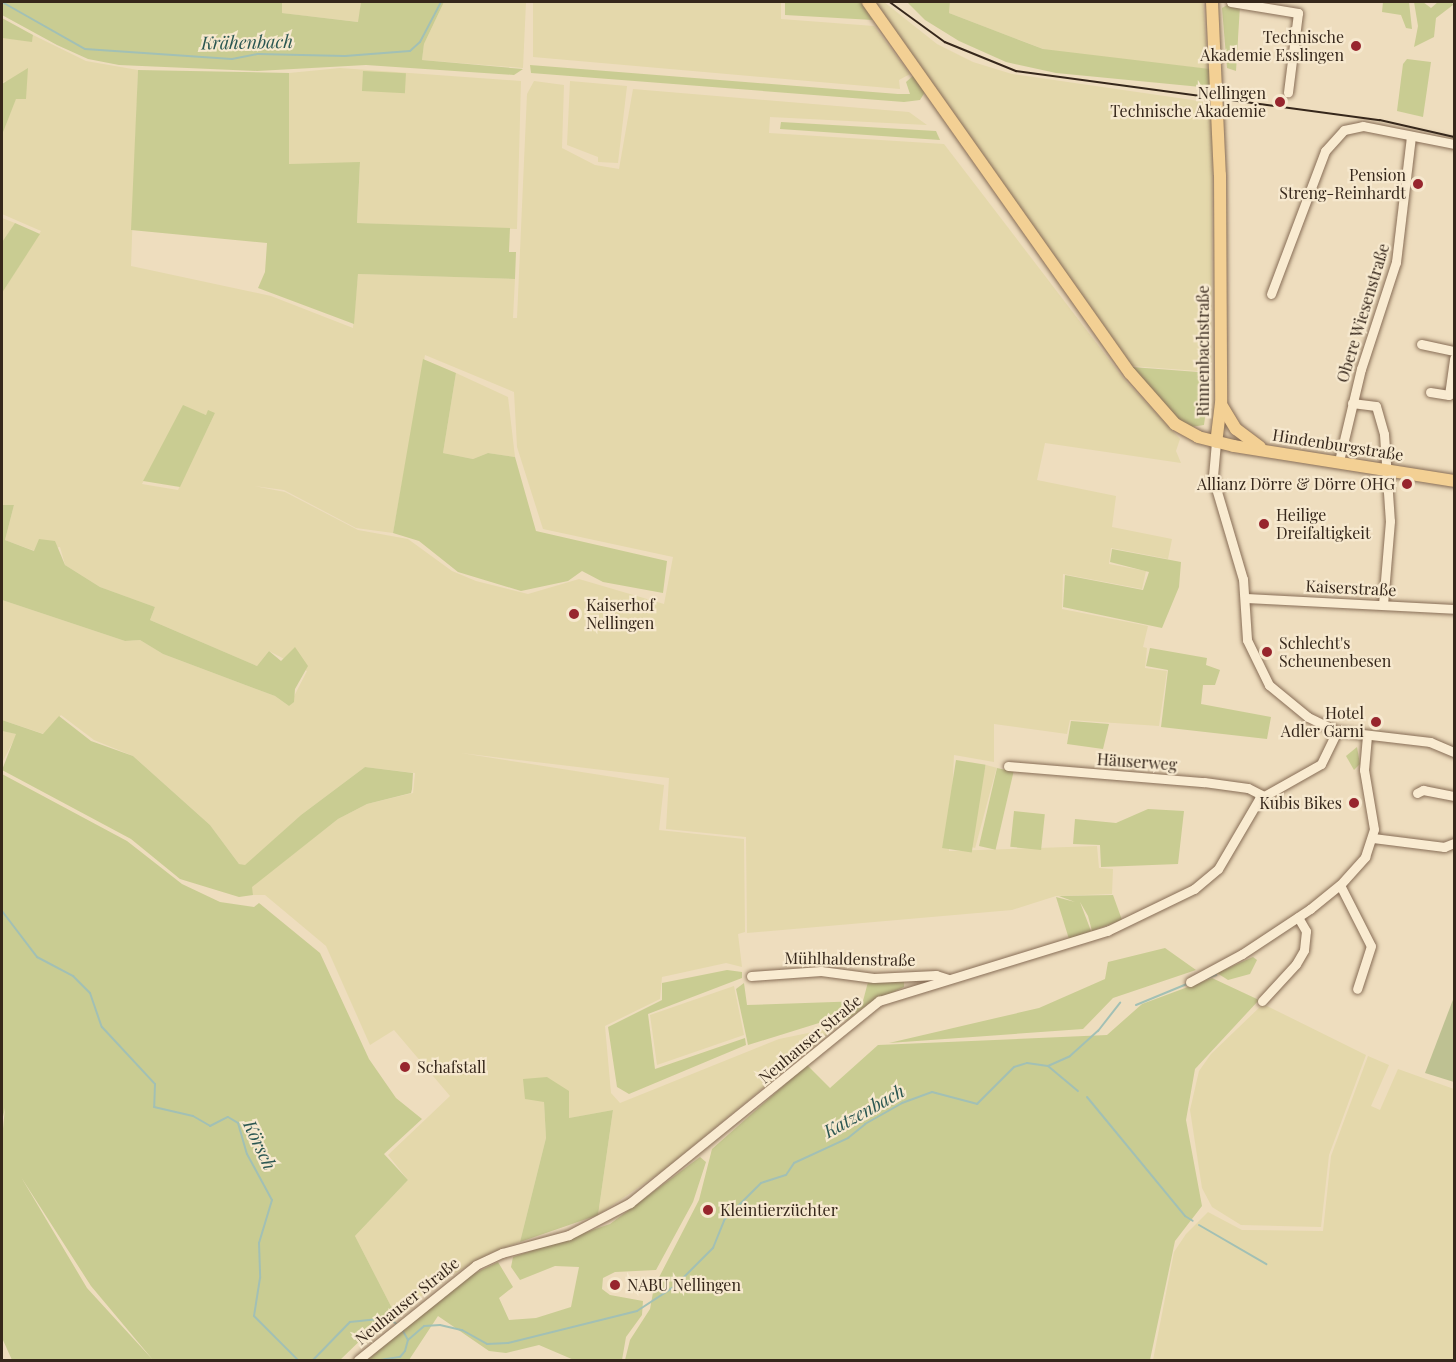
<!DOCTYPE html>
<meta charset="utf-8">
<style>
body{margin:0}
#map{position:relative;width:1456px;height:1362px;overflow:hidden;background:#eeddbe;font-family:"Playfair Display",serif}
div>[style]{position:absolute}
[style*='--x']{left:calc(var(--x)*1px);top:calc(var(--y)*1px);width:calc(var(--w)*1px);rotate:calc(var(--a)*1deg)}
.farmland>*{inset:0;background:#e4d8ab;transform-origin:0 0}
.green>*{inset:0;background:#c9cc92;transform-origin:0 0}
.cemetery>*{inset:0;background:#bec192}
.stream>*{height:2px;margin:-1px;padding:0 1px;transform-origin:1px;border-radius:1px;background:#a2c0b5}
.roads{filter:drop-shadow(0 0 2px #876d56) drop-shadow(0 0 2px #876d56)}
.minor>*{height:9px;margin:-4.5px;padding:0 4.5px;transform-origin:4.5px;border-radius:4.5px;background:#f9ebd1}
.major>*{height:12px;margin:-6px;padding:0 6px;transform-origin:6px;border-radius:6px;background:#f3d094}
.tram>*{height:1.5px;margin:-0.75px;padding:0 0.75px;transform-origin:0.75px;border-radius:0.75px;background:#36271b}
.dots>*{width:16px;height:16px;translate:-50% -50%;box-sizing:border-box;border:3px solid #f6e8ce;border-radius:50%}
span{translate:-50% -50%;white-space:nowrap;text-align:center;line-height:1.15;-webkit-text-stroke:4.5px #f6e8ce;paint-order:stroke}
.poi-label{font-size:16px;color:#36271b}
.right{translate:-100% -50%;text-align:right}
.left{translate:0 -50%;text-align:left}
.street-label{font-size:16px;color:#36271b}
.water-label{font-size:18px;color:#2a5651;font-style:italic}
.frame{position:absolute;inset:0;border:3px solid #36271b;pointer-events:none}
</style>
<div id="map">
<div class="farmland">
<div style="clip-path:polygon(282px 2px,361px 2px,359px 22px,281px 13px)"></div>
<div style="clip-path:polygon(444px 2px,526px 2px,523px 68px,422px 60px,424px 44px)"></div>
<div style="clip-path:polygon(533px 2px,781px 2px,781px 19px,874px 26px,910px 74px,899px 80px,900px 89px,533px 57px)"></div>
<div style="clip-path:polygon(872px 2px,884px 2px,937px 44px,973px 62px,1012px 74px,1213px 103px,1211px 372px,1131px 366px)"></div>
<div style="clip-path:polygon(950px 2px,1203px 2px,1208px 69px,1051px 52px,949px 13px)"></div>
<div style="clip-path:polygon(evenodd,33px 35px,86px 61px,138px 70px,131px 266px,271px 296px,353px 328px,358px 274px,515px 279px,513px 318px,517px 318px,527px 94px,534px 81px,564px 85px,562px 148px,595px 165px,619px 169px,633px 89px,909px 112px,927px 125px,770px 117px,769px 133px,944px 144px,1124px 379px,1180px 439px,1176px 451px,1181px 463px,1045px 443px,1037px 480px,1116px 496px,1112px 527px,1172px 539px,1168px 559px,1111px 548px,1109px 564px,1146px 571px,1142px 589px,1063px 574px,1062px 609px,1148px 626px,1143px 647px,1147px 648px,1145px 668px,1167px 671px,1159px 726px,1070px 720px,1067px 734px,994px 724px,994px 762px,954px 755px,949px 851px,1097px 846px,1099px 868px,1113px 869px,1112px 894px,1056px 896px,1012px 910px,747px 933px,746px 837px,666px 829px,669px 778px,461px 753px,664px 785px,659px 830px,744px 839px,745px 932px,738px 934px,742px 967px,726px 963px,662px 977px,660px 999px,605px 1026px,611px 1093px,620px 1103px,779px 1039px,837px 1027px,664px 1170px,598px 1215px,613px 1110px,569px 1118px,544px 1102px,546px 1138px,520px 1242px,493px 1252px,441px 1281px,396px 1316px,355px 1236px,408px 1180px,388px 1155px,450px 1096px,394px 1030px,370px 1045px,326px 946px,265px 895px,253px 895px,251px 887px,338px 819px,367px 804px,413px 793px,415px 773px,365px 767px,301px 815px,245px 866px,239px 864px,210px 825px,133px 756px,94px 740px,61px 715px,44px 734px,2px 720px,2px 600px,125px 641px,140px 640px,163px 654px,275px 696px,289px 706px,307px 671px,269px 651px,257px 666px,150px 620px,155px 607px,100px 587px,65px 565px,60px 547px,35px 551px,5px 540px,14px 505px,2px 505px,2px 293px,41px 231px,2px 214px,2px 135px,16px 98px,5px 81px,2px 84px,2px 38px,32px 41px,33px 35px,425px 355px,514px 392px,517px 447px,543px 529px,673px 557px,664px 604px,579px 579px,528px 594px,476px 581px,452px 571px,408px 539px,358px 530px,285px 492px,254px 486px,284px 490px,356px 528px,393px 533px,425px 355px,33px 35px,183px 406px,206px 415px,215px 413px,178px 490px,142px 484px,183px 406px)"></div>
<div style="clip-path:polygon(340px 68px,521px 81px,517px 229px,357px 223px,360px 163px,289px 164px,289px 73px)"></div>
<div style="clip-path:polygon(570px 81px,627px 86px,618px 163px,598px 162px,598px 157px,567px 145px)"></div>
<div style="clip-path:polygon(2px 218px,15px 223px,2px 242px)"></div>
<div style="clip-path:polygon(456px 373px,508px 397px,515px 457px,488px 453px,473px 459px,443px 453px)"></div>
<div style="clip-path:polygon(2px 731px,17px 734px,2px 763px)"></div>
<div style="left:986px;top:765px;width:11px;height:83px;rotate:15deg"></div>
<div style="clip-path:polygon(734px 986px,744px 1035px,657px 1065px,650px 1015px)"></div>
<div style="clip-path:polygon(1263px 1004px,1366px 1055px,1329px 1155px,1321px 1227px,1241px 1225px,1212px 1207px,1202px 1188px,1190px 1110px,1199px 1071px,1211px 1054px)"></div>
<div style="clip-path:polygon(1368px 1056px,1389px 1065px,1371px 1106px,1380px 1110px,1398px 1069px,1454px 1089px,1454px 1360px,1153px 1360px,1174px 1252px,1186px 1234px,1208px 1212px,1242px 1230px,1323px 1231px,1331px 1156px)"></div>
</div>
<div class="green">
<div style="clip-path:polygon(2px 2px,282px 2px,282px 13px,358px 22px,361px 2px,444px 2px,424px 44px,422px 60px,523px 69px,514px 75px,366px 65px,257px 71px,119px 65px,88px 59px,57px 45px,2px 15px)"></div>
<div style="clip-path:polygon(785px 2px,861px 2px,873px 20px,785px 15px)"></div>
<div style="clip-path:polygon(907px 2px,950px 2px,949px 13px,1043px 49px,1210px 69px,1211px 88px,1056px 73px,1006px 62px,959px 41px,925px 20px)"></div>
<div style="clip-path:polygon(1383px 2px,1409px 2px,1412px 29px,1406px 28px,1401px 15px,1382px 12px)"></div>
<div style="clip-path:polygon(1414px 2px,1423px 2px,1431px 8px,1438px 2px,1452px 2px,1453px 5px,1436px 18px,1434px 37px,1414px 47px,1418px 26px)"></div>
<div style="clip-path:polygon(1227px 5px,1240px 6px,1236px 71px,1227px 68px,1222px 8px)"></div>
<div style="clip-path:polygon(2px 18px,33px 35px,32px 42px,2px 38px)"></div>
<div style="clip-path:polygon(1407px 59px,1431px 62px,1423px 117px,1397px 111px,1403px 64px)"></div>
<div style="clip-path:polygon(530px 65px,898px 94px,910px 94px,906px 82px,914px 75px,925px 92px,920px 100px,904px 102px,531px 73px)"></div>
<div style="clip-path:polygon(28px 68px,26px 99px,16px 99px,2px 135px,2px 84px)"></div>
<div style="clip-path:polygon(138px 70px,289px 73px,289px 164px,360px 162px,357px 223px,510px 228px,509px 252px,516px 252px,515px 279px,358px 274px,354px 324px,258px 288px,265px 272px,267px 243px,131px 230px)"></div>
<div style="left:363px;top:71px;width:43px;height:20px;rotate:3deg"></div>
<div style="clip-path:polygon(781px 122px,936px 131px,940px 140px,780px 129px)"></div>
<div style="clip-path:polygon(15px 223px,40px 234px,2px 293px,2px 242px)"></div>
<div style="clip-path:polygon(423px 359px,456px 373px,443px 453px,473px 459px,488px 453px,515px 457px,536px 531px,667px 561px,663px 593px,603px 582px,582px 571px,568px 581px,521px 591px,458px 572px,419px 541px,393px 533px)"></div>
<div style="clip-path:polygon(1132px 367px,1211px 373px,1204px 425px,1191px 427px,1176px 419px)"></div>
<div style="clip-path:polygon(183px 405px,206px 415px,208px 410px,215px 413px,180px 487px,143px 481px)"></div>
<div style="clip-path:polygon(2px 505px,14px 505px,5px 540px,34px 551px,39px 539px,55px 541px,65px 565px,100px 587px,155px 607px,150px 620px,257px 666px,269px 651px,281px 661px,295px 647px,308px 666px,295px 689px,294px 702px,289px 706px,275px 696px,163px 654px,140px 640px,125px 641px,2px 600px)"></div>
<div style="clip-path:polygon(1112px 549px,1181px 562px,1179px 587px,1162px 628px,1063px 607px,1065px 575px,1143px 590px,1149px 572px,1110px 562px)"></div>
<div style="clip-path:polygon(1150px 648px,1207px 658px,1206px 665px,1220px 670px,1215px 685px,1203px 685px,1201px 704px,1271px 717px,1267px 739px,1161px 727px,1168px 670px,1146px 666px)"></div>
<div style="clip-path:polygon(59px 716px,91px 741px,133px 756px,210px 825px,239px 864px,245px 865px,301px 815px,365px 767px,413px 773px,412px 789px,411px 793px,367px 804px,338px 819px,252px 887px,253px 895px,239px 897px,180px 879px,131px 839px,2px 770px,16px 734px,2px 731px,2px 720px,43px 734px)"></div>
<div style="clip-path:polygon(1071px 721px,1109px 724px,1103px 749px,1067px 744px)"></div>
<div style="clip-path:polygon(1357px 747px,1360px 764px,1354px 770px,1346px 756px)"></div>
<div style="left:956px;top:760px;width:30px;height:89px;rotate:9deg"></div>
<div style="left:997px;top:768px;width:17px;height:80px;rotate:13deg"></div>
<div style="clip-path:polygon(evenodd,2px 774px,127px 841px,182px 884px,220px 902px,254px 907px,259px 903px,320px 953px,369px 1059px,396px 1098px,422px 1119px,384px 1154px,408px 1180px,355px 1236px,396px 1316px,385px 1327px,370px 1331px,340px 1360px,12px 1360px,2px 1338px,2px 1139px,5px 1108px,2px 1121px,2px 774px,21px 1177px,91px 1286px,153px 1360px,87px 1288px,21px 1177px)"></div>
<div style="clip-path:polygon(1148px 809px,1184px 811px,1178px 864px,1101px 867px,1100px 845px,1073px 844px,1075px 819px,1116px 823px)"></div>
<div style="left:1014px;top:811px;width:31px;height:36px;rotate:6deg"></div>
<div style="clip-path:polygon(1113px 895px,1122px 920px,1092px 931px,1088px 916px,1080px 902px,1091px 931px,1069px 939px,1056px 897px,1075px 902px,1059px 896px)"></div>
<div style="clip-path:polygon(1165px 948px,1196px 970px,1113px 998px,1083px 1029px,889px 1043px,1039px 1008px,1105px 979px,1108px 962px)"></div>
<div style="clip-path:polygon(1253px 957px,1257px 960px,1250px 974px,1228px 980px,1217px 973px)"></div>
<div style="clip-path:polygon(727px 970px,742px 972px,742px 978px,648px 1014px,655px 1069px,745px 1038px,746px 1045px,629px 1094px,617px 1087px,608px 1027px,662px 1000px,662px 983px)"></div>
<div style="clip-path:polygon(1212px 978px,1259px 1000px,1195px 1069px,1186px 1120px,1202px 1206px,1175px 1241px,1150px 1360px,625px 1360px,630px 1340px,650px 1309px,654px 1287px,699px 1200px,712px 1149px,807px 1065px,830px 1088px,878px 1045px,1107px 1035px,1142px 1004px)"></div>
<div style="clip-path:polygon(868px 982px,904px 982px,904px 987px,868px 1004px,847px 1020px,819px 1023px,748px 1045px,736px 989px,744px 983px,747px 1005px,863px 1001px)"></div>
<div style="clip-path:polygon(547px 1077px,569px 1091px,569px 1118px,613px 1110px,598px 1215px,520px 1242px,546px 1138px,544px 1102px,525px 1099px,523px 1079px)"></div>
<div style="clip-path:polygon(700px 1157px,706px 1162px,693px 1202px,656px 1270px,615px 1272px,603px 1278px,602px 1289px,610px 1295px,643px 1301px,642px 1315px,626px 1337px,622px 1360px,574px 1360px,539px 1345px,506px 1353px,489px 1351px,438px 1316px,409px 1360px,367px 1360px,469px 1276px,498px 1262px,513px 1287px,499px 1298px,509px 1320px,536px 1318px,571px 1307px,579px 1267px,555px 1266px,520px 1280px,511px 1267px,513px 1257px,610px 1224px)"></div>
</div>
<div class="cemetery">
<div style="clip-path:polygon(1454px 997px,1454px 1082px,1425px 1073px)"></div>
</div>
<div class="stream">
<div style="--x:2;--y:2;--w:95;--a:29.5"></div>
<div style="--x:85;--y:49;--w:147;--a:3.9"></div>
<div style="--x:232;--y:59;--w:26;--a:-11"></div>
<div style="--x:258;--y:54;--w:87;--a:1.3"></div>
<div style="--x:345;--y:56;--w:65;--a:-4.4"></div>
<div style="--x:410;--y:51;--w:13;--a:-42"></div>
<div style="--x:420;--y:42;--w:45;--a:-62.3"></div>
<div style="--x:2;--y:911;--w:58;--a:52.7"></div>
<div style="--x:37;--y:957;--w:41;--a:27.8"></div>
<div style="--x:73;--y:976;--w:24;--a:45"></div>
<div style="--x:90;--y:993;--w:36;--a:71"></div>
<div style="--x:102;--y:1027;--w:78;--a:47.1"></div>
<div style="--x:155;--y:1084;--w:23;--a:92"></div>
<div style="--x:154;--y:1107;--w:40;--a:13"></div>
<div style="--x:193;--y:1116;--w:20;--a:30"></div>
<div style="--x:210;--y:1126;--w:20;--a:-27"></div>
<div style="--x:228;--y:1117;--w:12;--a:31"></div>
<div style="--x:238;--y:1123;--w:32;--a:74"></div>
<div style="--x:247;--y:1154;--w:52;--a:61.5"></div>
<div style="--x:272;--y:1200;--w:45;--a:106.8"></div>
<div style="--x:259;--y:1243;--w:35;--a:88"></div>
<div style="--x:260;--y:1278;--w:38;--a:99"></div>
<div style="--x:254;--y:1316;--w:62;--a:45"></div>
<div style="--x:1204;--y:979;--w:13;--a:-18"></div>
<div style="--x:1136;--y:1005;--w:55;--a:-22.4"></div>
<div style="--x:1048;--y:1066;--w:39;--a:40"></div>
<div style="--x:1087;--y:1097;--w:154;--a:50.5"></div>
<div style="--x:1185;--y:1216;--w:9;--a:32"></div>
<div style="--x:1199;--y:1225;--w:78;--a:30.2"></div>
<div style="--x:408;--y:1340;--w:21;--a:-41"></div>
<div style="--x:424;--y:1326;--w:16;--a:-4"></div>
<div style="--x:440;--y:1325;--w:23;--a:13"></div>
<div style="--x:462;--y:1330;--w:29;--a:29"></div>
<div style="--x:487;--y:1344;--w:21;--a:-3"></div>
<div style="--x:508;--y:1343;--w:133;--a:-13.9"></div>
<div style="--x:637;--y:1311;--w:45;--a:-33.3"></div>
<div style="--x:675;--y:1286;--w:54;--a:-45"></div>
<div style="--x:713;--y:1248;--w:31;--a:-68"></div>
<div style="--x:725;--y:1219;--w:51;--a:-45"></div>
<div style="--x:761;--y:1183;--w:26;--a:-18"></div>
<div style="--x:786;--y:1175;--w:14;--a:-56"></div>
<div style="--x:794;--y:1163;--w:60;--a:-24.8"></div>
<div style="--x:848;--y:1138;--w:22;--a:-39"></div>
<div style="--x:865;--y:1124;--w:43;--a:-29.6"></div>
<div style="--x:902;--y:1103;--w:32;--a:-20"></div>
<div style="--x:932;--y:1092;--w:47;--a:14.9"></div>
<div style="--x:977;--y:1104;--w:52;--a:-45"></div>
<div style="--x:1014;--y:1067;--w:14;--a:-17"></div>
<div style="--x:1027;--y:1063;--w:21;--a:8"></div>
<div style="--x:1048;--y:1066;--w:24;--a:-24"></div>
<div style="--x:1070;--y:1056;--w:38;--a:-42"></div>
<div style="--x:1098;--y:1031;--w:36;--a:-52"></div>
<div style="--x:313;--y:1360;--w:53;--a:-45.8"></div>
<div style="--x:350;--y:1322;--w:38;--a:-6"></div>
<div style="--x:388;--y:1318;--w:12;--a:35"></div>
<div style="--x:380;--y:1360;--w:20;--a:-9"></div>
<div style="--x:400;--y:1357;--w:8;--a:-50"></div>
<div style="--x:405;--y:1351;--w:11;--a:-75"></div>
<div style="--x:408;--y:1340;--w:13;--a:-119"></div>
</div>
<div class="roads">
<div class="minor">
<div style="--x:1231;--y:2;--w:68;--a:9.3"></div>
<div style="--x:1298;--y:13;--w:80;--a:97.2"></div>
<div style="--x:1271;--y:294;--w:153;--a:-69.3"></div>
<div style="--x:1325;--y:151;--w:28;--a:-48"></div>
<div style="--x:1344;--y:130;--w:19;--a:-12"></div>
<div style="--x:1363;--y:126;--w:93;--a:11.2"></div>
<div style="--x:1421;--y:344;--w:34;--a:12"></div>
<div style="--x:1430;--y:392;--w:19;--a:9"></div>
<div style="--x:1449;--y:395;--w:37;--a:-82"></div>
<div style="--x:1352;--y:403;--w:24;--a:7"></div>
<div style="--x:1376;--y:406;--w:29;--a:74"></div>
<div style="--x:1384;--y:434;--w:87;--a:86.1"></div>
<div style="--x:1390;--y:521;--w:84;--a:94.8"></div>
<div style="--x:1216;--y:442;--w:36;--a:95"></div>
<div style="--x:1213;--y:478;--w:105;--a:73.5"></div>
<div style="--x:1243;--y:579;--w:61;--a:86.2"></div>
<div style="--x:1247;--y:640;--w:50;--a:63.9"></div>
<div style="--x:1269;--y:685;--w:50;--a:39.4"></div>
<div style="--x:1308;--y:717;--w:32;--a:26"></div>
<div style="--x:1337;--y:731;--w:94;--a:6.7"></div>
<div style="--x:1430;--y:742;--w:26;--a:23"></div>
<div style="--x:1339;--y:461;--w:95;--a:-76.6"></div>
<div style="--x:1361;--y:369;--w:113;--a:-71.9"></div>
<div style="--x:1396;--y:262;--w:127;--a:-83.2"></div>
<div style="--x:1246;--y:598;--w:208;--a:3"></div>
<div style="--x:1008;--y:766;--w:197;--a:4.7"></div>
<div style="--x:1204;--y:782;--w:44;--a:7.8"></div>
<div style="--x:1248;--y:788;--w:16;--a:27"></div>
<div style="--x:1417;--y:793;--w:7;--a:-27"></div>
<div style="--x:1423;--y:790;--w:32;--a:11"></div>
<div style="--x:1373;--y:838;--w:72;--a:7.2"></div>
<div style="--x:1444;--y:847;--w:11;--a:-22"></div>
<div style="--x:1340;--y:885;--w:68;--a:63.1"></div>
<div style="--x:1371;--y:946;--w:45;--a:108"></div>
<div style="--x:751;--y:976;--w:70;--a:-4.1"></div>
<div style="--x:821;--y:971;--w:53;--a:7.5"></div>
<div style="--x:874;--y:978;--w:62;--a:-2.8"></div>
<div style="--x:936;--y:975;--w:13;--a:18"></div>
<div style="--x:1190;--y:982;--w:59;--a:-28.3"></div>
<div style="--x:1242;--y:954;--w:82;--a:-33.5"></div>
<div style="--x:1310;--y:909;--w:38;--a:-39"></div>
<div style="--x:1340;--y:885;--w:38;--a:-48"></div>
<div style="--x:1365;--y:857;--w:29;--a:-72"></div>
<div style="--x:1374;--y:829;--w:60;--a:-99.6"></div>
<div style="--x:1364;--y:770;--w:32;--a:-85"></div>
<div style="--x:1262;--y:1001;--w:50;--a:-47.4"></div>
<div style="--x:1296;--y:964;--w:16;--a:-60"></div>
<div style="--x:1304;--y:950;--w:19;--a:-84"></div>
<div style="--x:1306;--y:931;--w:16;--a:-120"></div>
<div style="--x:358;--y:1360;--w:151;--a:-38.8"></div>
<div style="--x:476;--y:1265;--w:29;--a:-25"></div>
<div style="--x:502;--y:1253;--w:69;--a:-15"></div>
<div style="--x:569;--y:1235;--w:69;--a:-27.7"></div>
<div style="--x:630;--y:1203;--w:321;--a:-39.1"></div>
<div style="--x:879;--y:1001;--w:239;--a:-17.1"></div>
<div style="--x:1107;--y:931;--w:97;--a:-25.8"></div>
<div style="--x:1194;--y:889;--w:31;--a:-40"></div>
<div style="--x:1218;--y:869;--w:81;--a:-59.6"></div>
<div style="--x:1259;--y:799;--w:71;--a:-29.4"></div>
<div style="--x:1321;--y:764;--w:37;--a:-64"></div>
</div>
<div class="major">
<div style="--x:868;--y:2;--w:454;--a:54.8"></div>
<div style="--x:1130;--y:373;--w:68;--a:48.6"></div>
<div style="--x:1175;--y:424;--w:26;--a:29"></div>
<div style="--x:1198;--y:437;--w:37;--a:14"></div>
<div style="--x:1234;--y:446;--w:223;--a:9"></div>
<div style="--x:1212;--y:2;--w:173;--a:87.4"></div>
<div style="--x:1220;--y:175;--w:228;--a:89.7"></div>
<div style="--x:1221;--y:403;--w:39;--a:97"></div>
<div style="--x:1222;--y:406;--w:27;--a:59"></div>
<div style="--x:1236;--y:429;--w:30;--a:37"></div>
</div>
</div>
<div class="tram">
<div style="--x:890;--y:2;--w:68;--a:36"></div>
<div style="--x:945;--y:42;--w:77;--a:22.2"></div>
<div style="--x:1016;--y:71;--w:367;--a:7.7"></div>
<div style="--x:1380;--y:120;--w:76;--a:12.9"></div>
</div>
<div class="dots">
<div style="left:1356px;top:46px;background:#97252d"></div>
<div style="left:1280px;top:102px;background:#97252d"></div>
<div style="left:1418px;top:184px;background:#97252d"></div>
<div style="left:1407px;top:484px;background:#97252d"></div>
<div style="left:1264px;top:524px;background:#97252d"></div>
<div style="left:574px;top:614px;background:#97252d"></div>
<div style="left:1267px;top:652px;background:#97252d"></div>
<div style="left:1376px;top:722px;background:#97252d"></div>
<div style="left:1354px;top:803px;background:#97252d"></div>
<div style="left:405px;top:1067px;background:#97252d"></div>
<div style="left:708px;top:1210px;background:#97252d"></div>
<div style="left:615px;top:1285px;background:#97252d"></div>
</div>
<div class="poi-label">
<span class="right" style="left:1344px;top:46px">Technische<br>Akademie Esslingen</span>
<span class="right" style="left:1266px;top:102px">Nellingen<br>Technische Akademie</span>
<span class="right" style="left:1406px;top:184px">Pension<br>Streng-Reinhardt</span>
<span class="right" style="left:1395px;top:484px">Allianz Dörre &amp; Dörre OHG</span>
<span class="left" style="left:1276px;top:524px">Heilige<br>Dreifaltigkeit</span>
<span class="left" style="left:586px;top:614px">Kaiserhof<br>Nellingen</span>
<span class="left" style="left:1279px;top:652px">Schlecht's<br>Scheunenbesen</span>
<span class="right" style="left:1364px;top:722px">Hotel<br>Adler Garni</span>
<span class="right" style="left:1342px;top:803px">Kubis Bikes</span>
<span class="left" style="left:417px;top:1067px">Schafstall</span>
<span class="left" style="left:720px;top:1210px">Kleintierzüchter</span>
<span class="left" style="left:627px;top:1285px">NABU Nellingen</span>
</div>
<div class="street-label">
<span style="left:1363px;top:313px;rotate:-73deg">Obere Wiesenstraße</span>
<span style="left:1203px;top:351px;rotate:-90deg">Rinnenbachstraße</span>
<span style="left:1338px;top:445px;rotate:9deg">Hindenburgstraße</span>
<span style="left:1351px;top:588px;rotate:3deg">Kaiserstraße</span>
<span style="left:1137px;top:762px;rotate:4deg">Häuserweg</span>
<span style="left:850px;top:959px;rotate:1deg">Mühlhaldenstraße</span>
<span style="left:810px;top:1039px;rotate:-40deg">Neuhauser Straße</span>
<span style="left:407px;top:1301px;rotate:-39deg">Neuhauser Straße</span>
</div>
<div class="water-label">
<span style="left:247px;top:42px;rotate:-1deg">Krähenbach</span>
<span style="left:864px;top:1111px;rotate:-29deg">Katzenbach</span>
<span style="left:260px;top:1145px;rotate:65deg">Körsch</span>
</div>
<div class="frame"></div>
</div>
